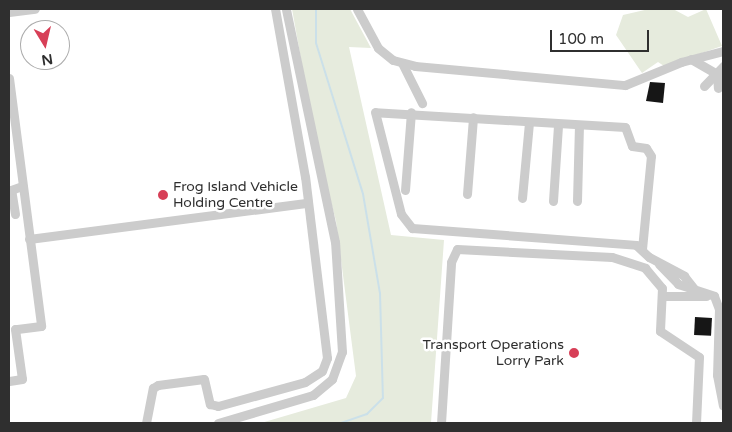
<!DOCTYPE html>
<style>
body{margin:0}
#map{position:relative;width:732px;height:432px;overflow:hidden;background:#fff;font-family:"Varela Round",sans-serif}
div>[style]{position:absolute}
[style*='--x']{left:calc(var(--x)*1px);top:calc(var(--y)*1px);width:calc(var(--w)*1px);rotate:calc(var(--a)*1deg)}
.green>*{inset:0;background:#e6ebdd}
.stream>*{height:2px;margin:-1px;padding:0 1px;transform-origin:1px;border-radius:1px;background:#cbe0e9}
.building>*{inset:0;background:#161616;transform-origin:0 0}
.minor>*{height:9px;margin:-4.5px;padding:0 4.5px;transform-origin:4.5px;border-radius:4.5px;background:#ccc}
.dots>*{width:14px;height:14px;translate:-50% -50%;box-sizing:border-box;border:2px solid #fff;border-radius:50%}
span{translate:-50% -50%;white-space:nowrap;text-align:center;line-height:1.15;-webkit-text-stroke:5px #fff;paint-order:stroke}
.poi-label{font-size:14px;color:#2f2f2f}
.left{translate:0 -50%;text-align:left}
.right{translate:-100% -50%;text-align:right}
.frame{position:absolute;inset:0;border:10px solid #2f2f2f;pointer-events:none}
.north{position:absolute;left:20px;top:20px;width:50px;height:50px;box-sizing:border-box;background:#fff;border:1px solid #acacac;border-radius:50%;rotate:171deg;font-size:14px;font-weight:700;line-height:20px;text-align:center;color:#2f2f2f}
.north::after{content:'';display:block;margin:auto;width:18px;height:22px;background:#d73f57;clip-path:polygon(50% 0,100% 100%,50% 72%,0 100%)}
.scale{position:absolute;left:550px;top:30px;width:99px;height:22px;box-sizing:border-box;border:2px solid #2f2f2f;border-top:0;padding-left:6px;font-size:15px;line-height:18px;white-space:nowrap;color:#2f2f2f;-webkit-text-stroke:4px #fff;paint-order:stroke}
</style>
<div id="map">
<div class="green">
<div style="clip-path:polygon(292px 9px,350px 9px,371px 48px,349px 47px,391px 235px,444px 240px,431px 423px,261px 423px,346px 398px,356px 376px,336px 221px,317px 148px)"></div>
<div style="clip-path:polygon(649px 9px,673px 9px,688px 17px,706px 9px,722px 46px,664px 66px,658px 62px,642px 73px,616px 35px,623px 15px)"></div>
</div>
<div class="stream">
<div style="--x:316;--y:9;--w:34;--a:90"></div>
<div style="--x:316;--y:43;--w:158;--a:72.7"></div>
<div style="--x:363;--y:194;--w:100;--a:80.3"></div>
<div style="--x:380;--y:293;--w:105;--a:88.4"></div>
<div style="--x:383;--y:398;--w:23;--a:135"></div>
<div style="--x:367;--y:414;--w:28;--a:161"></div>
</div>
<div class="building">
<div style="clip-path:polygon(650px 82px,665px 83px,663px 103px,646px 101px)"></div>
<div style="left:695px;top:317px;width:17px;height:18px;rotate:3deg"></div>
</div>
<div class="minor">
<div style="--x:357;--y:9;--w:44;--a:61.7"></div>
<div style="--x:378;--y:48;--w:19;--a:39"></div>
<div style="--x:393;--y:60;--w:23;--a:15"></div>
<div style="--x:415;--y:66;--w:211;--a:5.2"></div>
<div style="--x:625;--y:85;--w:61;--a:-22.3"></div>
<div style="--x:681;--y:62;--w:43;--a:-14.7"></div>
<div style="--x:9;--y:12;--w:26;--a:-7"></div>
<div style="--x:691;--y:59;--w:30;--a:30"></div>
<div style="--x:402;--y:63;--w:45;--a:63.4"></div>
<div style="--x:717;--y:75;--w:13;--a:86"></div>
<div style="--x:9;--y:78;--w:250;--a:82.6"></div>
<div style="--x:41;--y:326;--w:26;--a:173"></div>
<div style="--x:15;--y:329;--w:50;--a:82"></div>
<div style="--x:22;--y:379;--w:13;--a:171"></div>
<div style="--x:704;--y:86;--w:28;--a:-46"></div>
<div style="--x:405;--y:190;--w:78;--a:-85.6"></div>
<div style="--x:467;--y:194;--w:77;--a:-85.5"></div>
<div style="--x:522;--y:198;--w:76;--a:-84.7"></div>
<div style="--x:553;--y:201;--w:76;--a:-86.2"></div>
<div style="--x:577;--y:201;--w:76;--a:-88.5"></div>
<div style="--x:15;--y:214;--w:24;--a:-99"></div>
<div style="--x:11;--y:190;--w:12;--a:-20"></div>
<div style="--x:29;--y:239;--w:281;--a:-7.4"></div>
<div style="--x:642;--y:249;--w:93;--a:-84.5"></div>
<div style="--x:651;--y:156;--w:9;--a:-122"></div>
<div style="--x:646;--y:148;--w:14;--a:-172"></div>
<div style="--x:632;--y:146;--w:20;--a:-110"></div>
<div style="--x:625;--y:127;--w:250;--a:-176.6"></div>
<div style="--x:375;--y:112;--w:105;--a:75.7"></div>
<div style="--x:401;--y:214;--w:18;--a:52"></div>
<div style="--x:412;--y:228;--w:225;--a:4.3"></div>
<div style="--x:636;--y:245;--w:18;--a:43"></div>
<div style="--x:649;--y:257;--w:40;--a:28"></div>
<div style="--x:684;--y:276;--w:16;--a:52"></div>
<div style="--x:659;--y:264;--w:28;--a:46"></div>
<div style="--x:678;--y:284;--w:38;--a:18"></div>
<div style="--x:714;--y:296;--w:14;--a:69"></div>
<div style="--x:719;--y:309;--w:66;--a:91.7"></div>
<div style="--x:717;--y:375;--w:31;--a:79"></div>
<div style="--x:663;--y:296;--w:43;--a:0"></div>
<div style="--x:146;--y:423;--w:36;--a:-79"></div>
<div style="--x:153;--y:388;--w:6;--a:-31"></div>
<div style="--x:158;--y:385;--w:46;--a:-7.4"></div>
<div style="--x:204;--y:379;--w:26;--a:77"></div>
<div style="--x:210;--y:404;--w:8;--a:14"></div>
<div style="--x:218;--y:406;--w:90;--a:-15.4"></div>
<div style="--x:305;--y:382;--w:20;--a:-33"></div>
<div style="--x:322;--y:371;--w:14;--a:-69"></div>
<div style="--x:327;--y:358;--w:182;--a:-96.9"></div>
<div style="--x:305;--y:177;--w:171;--a:-100.1"></div>
<div style="--x:218;--y:423;--w:99;--a:-16.4"></div>
<div style="--x:313;--y:395;--w:25;--a:-40"></div>
<div style="--x:332;--y:379;--w:29;--a:-70"></div>
<div style="--x:342;--y:352;--w:110;--a:-93.6"></div>
<div style="--x:335;--y:242;--w:238;--a:-101.9"></div>
<div style="--x:441;--y:423;--w:161;--a:-86.4"></div>
<div style="--x:451;--y:262;--w:14;--a:-65"></div>
<div style="--x:457;--y:249;--w:155;--a:3"></div>
<div style="--x:612;--y:257;--w:35;--a:18"></div>
<div style="--x:645;--y:268;--w:26;--a:50"></div>
<div style="--x:662;--y:288;--w:43;--a:92.7"></div>
<div style="--x:660;--y:331;--w:47;--a:33.7"></div>
<div style="--x:699;--y:357;--w:66;--a:92.6"></div>
</div>
<div class="dots">
<div style="left:163px;top:195px;background:#d73f57"></div>
<div style="left:574px;top:353px;background:#d73f57"></div>
</div>
<div class="poi-label">
<span class="left" style="left:173px;top:195px">Frog Island Vehicle<br>Holding Centre</span>
<span class="right" style="left:564px;top:353px">Transport Operations<br>Lorry Park</span>
</div>
<div class="frame"></div>
<div class="north">N</div>
<div class="scale">100 m</div>
</div>
